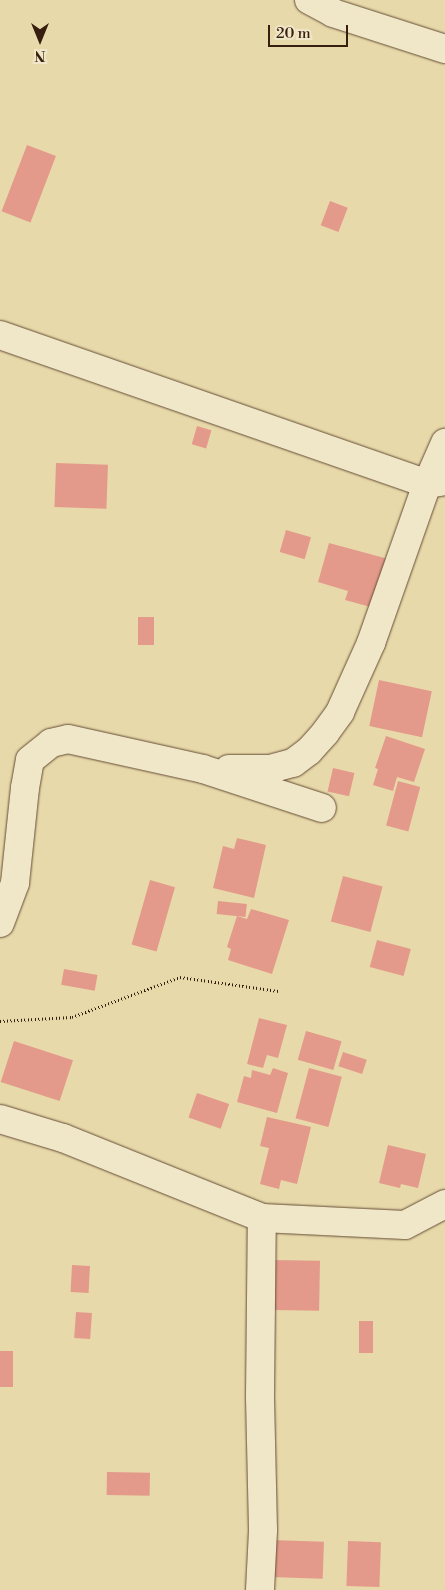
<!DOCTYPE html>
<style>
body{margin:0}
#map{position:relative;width:445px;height:1590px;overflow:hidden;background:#e8d9aa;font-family:"Libre Bodoni",serif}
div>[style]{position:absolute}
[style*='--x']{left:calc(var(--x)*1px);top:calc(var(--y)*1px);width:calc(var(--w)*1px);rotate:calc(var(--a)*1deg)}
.building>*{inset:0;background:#e49a8b;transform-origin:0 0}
.path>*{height:3px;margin-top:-1.5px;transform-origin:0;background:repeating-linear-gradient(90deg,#381e0e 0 1px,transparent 0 3.5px)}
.roads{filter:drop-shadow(0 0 1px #644d35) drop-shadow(0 0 1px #644d35)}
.minor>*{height:28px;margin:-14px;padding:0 14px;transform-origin:14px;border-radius:14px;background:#f0e6c8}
span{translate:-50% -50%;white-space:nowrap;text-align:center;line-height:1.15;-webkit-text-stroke:4.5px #f0e6c8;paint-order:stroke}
.north{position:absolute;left:15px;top:15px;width:50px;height:50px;-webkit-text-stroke:4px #f0e6c8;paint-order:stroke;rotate:180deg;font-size:14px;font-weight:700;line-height:20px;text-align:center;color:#381e0e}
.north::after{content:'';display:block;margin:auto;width:18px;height:22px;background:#381e0e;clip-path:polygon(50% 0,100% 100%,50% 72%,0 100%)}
.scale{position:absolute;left:268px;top:25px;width:80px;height:22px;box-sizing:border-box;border:2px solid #381e0e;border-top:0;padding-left:6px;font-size:15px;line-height:18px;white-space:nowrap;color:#381e0e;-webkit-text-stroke:4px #f0e6c8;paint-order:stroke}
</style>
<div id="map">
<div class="building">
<div style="left:27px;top:145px;width:31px;height:71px;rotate:21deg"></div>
<div style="left:330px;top:201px;width:19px;height:26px;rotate:21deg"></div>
<div style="left:197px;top:426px;width:15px;height:19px;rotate:16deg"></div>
<div style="left:56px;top:463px;width:52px;height:44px;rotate:2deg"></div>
<div style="left:286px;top:530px;width:26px;height:23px;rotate:16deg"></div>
<div style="clip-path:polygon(329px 543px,392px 560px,378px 609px,345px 600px,348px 591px,318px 582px)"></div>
<div style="left:138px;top:617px;width:16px;height:28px"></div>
<div style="left:379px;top:680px;width:54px;height:47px;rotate:12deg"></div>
<div style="clip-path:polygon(386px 736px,425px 749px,414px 782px,397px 777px,393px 791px,373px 785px,378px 769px,375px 768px)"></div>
<div style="left:333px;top:768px;width:22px;height:24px;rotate:13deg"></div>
<div style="left:398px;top:781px;width:23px;height:46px;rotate:15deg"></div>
<div style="clip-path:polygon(237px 838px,266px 845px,254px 898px,213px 888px,223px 846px,234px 849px)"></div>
<div style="left:343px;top:876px;width:41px;height:47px;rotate:15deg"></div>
<div style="left:150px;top:880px;width:26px;height:67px;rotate:16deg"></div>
<div style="left:218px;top:901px;width:29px;height:13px;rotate:6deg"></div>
<div style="clip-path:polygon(251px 909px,289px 920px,272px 974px,228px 960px,231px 949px,227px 947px,237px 916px,247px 919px)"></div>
<div style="left:377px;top:940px;width:35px;height:28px;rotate:15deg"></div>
<div style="left:64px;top:969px;width:34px;height:16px;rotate:10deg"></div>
<div style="clip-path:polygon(259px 1018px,287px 1025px,278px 1058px,267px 1055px,263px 1068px,247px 1064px)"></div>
<div style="left:306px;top:1031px;width:37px;height:30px;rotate:16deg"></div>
<div style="left:14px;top:1041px;width:62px;height:43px;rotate:18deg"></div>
<div style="left:343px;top:1052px;width:25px;height:15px;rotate:18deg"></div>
<div style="clip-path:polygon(273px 1068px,288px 1073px,277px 1113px,237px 1102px,244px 1076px,251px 1078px,252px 1070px,270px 1075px)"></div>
<div style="left:309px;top:1068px;width:34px;height:52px;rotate:15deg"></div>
<div style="left:197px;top:1093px;width:34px;height:26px;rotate:19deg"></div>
<div style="clip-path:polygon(267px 1117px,311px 1127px,297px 1184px,281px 1180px,279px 1189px,260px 1184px,269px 1148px,260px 1146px)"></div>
<div style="clip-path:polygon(388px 1145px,426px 1154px,418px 1188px,401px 1184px,400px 1188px,379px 1183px)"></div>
<div style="left:272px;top:1260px;width:48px;height:50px;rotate:1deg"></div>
<div style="left:72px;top:1265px;width:18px;height:27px;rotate:3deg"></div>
<div style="left:76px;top:1312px;width:16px;height:26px;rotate:4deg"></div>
<div style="left:359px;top:1321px;width:14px;height:32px"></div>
<div style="left:0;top:1351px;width:13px;height:36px"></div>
<div style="left:107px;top:1472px;width:43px;height:23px;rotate:1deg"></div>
<div style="left:271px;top:1540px;width:53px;height:37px;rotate:2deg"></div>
<div style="left:348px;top:1541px;width:33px;height:45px;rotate:2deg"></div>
</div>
<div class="path">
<div style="--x:0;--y:1021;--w:72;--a:-3.2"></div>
<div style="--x:72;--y:1017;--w:115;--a:-20.3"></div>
<div style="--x:180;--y:977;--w:99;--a:8.1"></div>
</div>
<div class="roads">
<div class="minor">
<div style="--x:309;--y:0;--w:27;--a:28"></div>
<div style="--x:333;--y:13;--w:118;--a:17.8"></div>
<div style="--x:0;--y:335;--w:452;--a:19.2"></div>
<div style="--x:427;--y:484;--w:18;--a:-9"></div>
<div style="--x:229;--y:769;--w:41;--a:0"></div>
<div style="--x:270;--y:769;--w:24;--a:-15"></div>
<div style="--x:293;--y:763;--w:20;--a:-37"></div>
<div style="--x:309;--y:751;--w:24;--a:-48"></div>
<div style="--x:325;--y:733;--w:26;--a:-54"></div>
<div style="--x:340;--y:712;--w:76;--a:-65.8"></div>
<div style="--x:371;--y:643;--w:169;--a:-70.6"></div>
<div style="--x:427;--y:484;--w:45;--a:-66.3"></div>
<div style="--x:0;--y:923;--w:43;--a:-69.4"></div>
<div style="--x:15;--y:883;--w:96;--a:-84"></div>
<div style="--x:25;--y:788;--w:28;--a:-80"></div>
<div style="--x:30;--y:760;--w:27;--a:-39"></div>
<div style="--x:51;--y:743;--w:17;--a:-13"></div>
<div style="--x:68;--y:739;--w:138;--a:12.5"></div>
<div style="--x:203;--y:769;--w:125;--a:18.1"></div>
<div style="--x:0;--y:1119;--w:66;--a:16.8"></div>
<div style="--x:63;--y:1138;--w:214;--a:21.9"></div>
<div style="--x:262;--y:1218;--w:143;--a:2.8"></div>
<div style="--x:405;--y:1225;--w:45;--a:-27.7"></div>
<div style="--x:260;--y:1590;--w:60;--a:-87.1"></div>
<div style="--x:263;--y:1530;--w:135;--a:-91.3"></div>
<div style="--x:260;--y:1395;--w:177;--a:-89.4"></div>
</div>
</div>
<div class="north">N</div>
<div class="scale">20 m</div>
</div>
